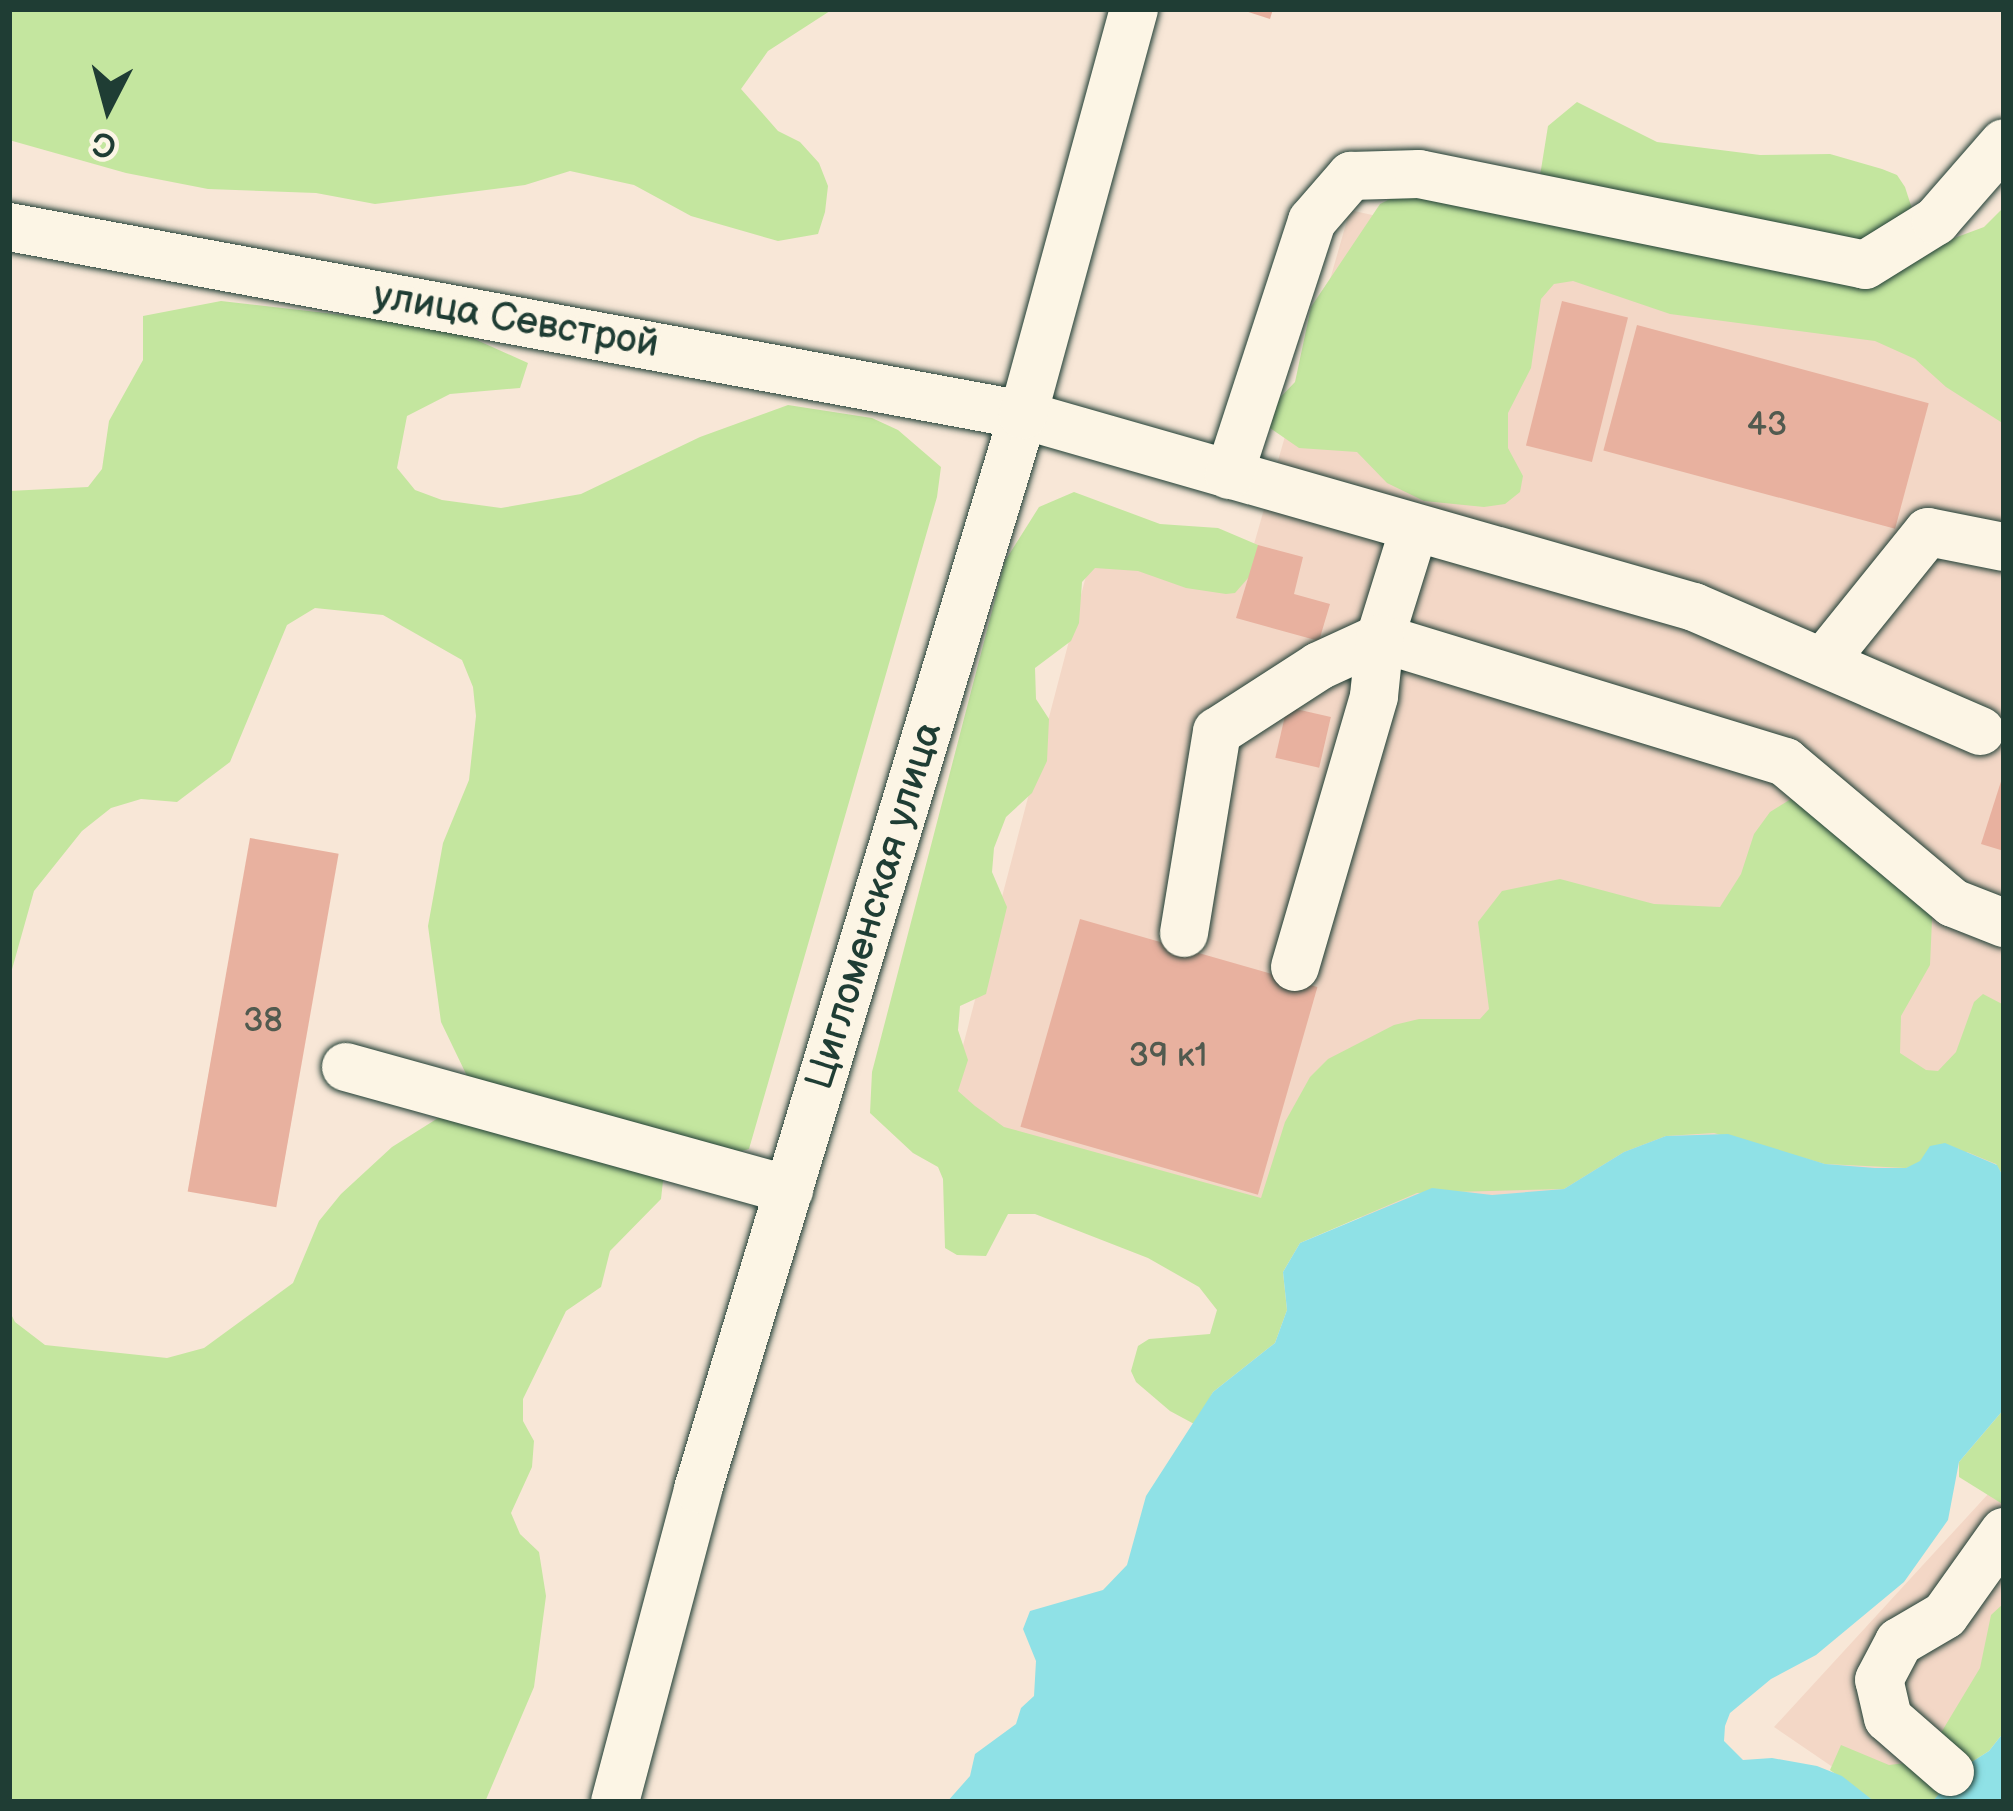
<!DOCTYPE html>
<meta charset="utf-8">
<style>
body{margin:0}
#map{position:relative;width:2013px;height:1811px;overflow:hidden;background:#f8e7d7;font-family:"Balsamiq Sans",sans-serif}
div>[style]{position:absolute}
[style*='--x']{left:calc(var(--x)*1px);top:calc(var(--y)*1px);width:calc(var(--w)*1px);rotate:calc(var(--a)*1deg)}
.built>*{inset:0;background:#f3d7c6}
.green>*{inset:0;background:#c4e69f}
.water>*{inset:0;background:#8fe1e6}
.building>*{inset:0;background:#e8b19f;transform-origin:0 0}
.roads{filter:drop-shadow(0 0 3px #1f3d34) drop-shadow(0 0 3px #1f3d34)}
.minor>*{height:48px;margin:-24px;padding:0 24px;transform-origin:24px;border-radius:24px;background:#fcf5e5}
span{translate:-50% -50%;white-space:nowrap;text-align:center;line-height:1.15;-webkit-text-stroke:9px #fcf5e5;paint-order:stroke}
.number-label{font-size:33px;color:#515a4f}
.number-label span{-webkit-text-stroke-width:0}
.street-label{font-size:39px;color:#1f3d34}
.frame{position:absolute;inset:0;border:12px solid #1f3d34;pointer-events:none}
.north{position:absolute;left:48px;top:48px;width:120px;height:120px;-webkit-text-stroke:9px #fcf5e5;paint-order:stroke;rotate:186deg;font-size:33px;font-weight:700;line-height:48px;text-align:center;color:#1f3d34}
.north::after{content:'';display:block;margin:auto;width:42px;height:54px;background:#1f3d34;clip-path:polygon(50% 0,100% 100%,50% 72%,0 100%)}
</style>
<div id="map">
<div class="built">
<div style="clip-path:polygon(1350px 210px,2004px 358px,2004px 1163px,1270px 1225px,943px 1122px,1097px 534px,1248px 565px)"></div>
<div style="clip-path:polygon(2004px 1471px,2004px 1723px,1935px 1802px,1884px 1802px,1774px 1727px,2001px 1480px)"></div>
</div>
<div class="green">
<div style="clip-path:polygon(9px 9px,833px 9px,768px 51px,741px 89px,778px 131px,800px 142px,819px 163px,828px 186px,825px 212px,818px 234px,778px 241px,691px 216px,634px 185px,570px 171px,525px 185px,375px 204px,316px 193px,208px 189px,126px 173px,9px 140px)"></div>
<div style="clip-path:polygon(1577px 102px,1657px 142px,1760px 155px,1830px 154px,1882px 169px,1897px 175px,1905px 187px,1915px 218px,1949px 240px,1984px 227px,2004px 207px,2004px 424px,1946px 387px,1915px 359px,1875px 341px,1670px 314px,1573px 281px,1554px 284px,1541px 299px,1531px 368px,1508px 413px,1508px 448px,1523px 476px,1520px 492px,1505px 504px,1484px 507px,1424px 501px,1387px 483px,1357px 452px,1299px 448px,1264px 424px,1271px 407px,1295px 382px,1311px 307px,1380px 204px,1396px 196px,1539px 182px,1548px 126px)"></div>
<div style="clip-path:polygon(221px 301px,448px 327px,528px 363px,520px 388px,450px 394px,407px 416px,397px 468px,415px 490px,442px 500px,501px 508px,581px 494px,700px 437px,788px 405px,872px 418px,898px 430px,941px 467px,937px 497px,749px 1149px,664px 1172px,661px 1199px,610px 1251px,601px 1287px,566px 1311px,523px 1399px,523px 1421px,534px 1441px,532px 1467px,511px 1513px,520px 1534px,539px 1552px,546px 1596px,534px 1687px,485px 1802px,9px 1802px,9px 1310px,15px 1322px,45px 1345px,167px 1358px,204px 1348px,293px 1283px,319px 1221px,341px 1194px,392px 1147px,454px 1108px,467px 1076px,441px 1022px,428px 926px,443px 843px,469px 780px,476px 716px,473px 687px,462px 660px,383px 615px,315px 608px,287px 625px,230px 762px,177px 802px,141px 799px,111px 808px,82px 831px,34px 891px,9px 980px,9px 491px,88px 487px,102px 469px,109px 421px,143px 360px,143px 316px)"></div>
<div style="clip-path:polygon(1074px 492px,1160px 524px,1218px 528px,1258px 545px,1263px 561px,1235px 593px,1226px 594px,1186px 588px,1138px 571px,1095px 568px,1082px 582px,1079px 623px,1071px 641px,1035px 668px,1036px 699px,1049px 719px,1047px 761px,1032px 793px,1006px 817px,994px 848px,992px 872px,1007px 907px,986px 994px,960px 1006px,958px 1030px,968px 1060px,958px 1091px,975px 1106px,1004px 1127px,1261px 1198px,1285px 1122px,1310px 1077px,1328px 1059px,1394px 1025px,1419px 1019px,1480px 1019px,1489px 1009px,1478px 922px,1502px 891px,1560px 879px,1654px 904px,1720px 907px,1741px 874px,1754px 834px,1770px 812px,1791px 799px,1813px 802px,1933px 897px,1930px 965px,1901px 1016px,1900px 1053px,1926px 1070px,1938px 1071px,1956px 1052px,1974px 1002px,1983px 994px,2004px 1005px,2004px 1178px,1996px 1164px,1967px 1152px,1906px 1168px,1825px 1164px,1714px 1133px,1666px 1136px,1624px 1152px,1564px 1189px,1417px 1193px,1300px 1243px,1283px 1272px,1287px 1310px,1275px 1343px,1213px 1392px,1196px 1425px,1170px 1411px,1136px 1382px,1131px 1371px,1138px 1346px,1149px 1339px,1210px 1334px,1217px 1310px,1199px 1287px,1148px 1258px,1035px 1214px,1008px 1214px,986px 1256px,957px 1255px,945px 1248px,943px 1179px,938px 1167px,913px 1153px,870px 1113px,872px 1072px,1005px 561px,1039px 507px)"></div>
<div style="clip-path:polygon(2004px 1409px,2004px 1505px,1959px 1477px,1959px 1462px)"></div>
<div style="clip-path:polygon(2004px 1603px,2004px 1732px,1989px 1751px,1961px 1769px,1932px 1802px,1875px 1802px,1830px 1770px,1841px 1745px,1889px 1765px,1913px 1762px,1933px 1746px,1980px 1668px,1991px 1615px)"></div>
</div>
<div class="water">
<div style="clip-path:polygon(1728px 1134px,1825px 1164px,1875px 1168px,1906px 1168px,1920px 1161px,1930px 1146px,1945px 1143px,1997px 1165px,2004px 1178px,2004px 1409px,1959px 1462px,1948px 1520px,1904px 1582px,1816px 1655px,1771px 1679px,1730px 1713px,1725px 1726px,1724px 1741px,1743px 1760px,1772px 1758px,1817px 1766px,1842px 1776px,1875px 1802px,947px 1802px,970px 1776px,975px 1754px,1016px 1724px,1021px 1708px,1034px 1696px,1036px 1661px,1023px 1629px,1030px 1611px,1103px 1590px,1127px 1565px,1146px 1496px,1213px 1392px,1275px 1343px,1287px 1310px,1283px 1272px,1300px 1243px,1432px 1188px,1492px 1195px,1564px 1189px,1624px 1152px,1666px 1136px)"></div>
<div style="clip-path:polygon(2004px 1732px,2004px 1802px,1932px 1802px,1961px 1769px,1989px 1751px)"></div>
</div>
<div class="building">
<div style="clip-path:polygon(1239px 9px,1273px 9px,1270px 19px)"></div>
<div style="left:1562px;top:301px;width:68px;height:149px;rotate:14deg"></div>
<div style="left:1637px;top:325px;width:302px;height:130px;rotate:15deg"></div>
<div style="clip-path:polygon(1258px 545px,1303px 557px,1294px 594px,1330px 604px,1319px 641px,1236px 618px)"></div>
<div style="left:1287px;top:707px;width:45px;height:52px;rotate:13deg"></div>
<div style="clip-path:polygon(2004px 772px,2004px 851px,1981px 844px)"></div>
<div style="left:250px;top:838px;width:90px;height:359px;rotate:10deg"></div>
<div style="left:1080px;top:919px;width:247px;height:216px;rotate:16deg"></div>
</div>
<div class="roads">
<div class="minor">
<div style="--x:9;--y:227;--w:1031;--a:10.5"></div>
<div style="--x:1023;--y:415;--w:698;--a:15.97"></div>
<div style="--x:1694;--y:607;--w:312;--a:23.4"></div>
<div style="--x:1229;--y:475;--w:267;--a:-71.9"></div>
<div style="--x:1312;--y:221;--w:60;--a:-49.1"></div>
<div style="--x:1351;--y:176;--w:68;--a:-1.7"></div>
<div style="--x:1419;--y:174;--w:455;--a:11.5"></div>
<div style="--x:1865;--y:265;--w:84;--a:-31.8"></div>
<div style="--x:1936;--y:221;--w:103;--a:-48.9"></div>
<div style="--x:1414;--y:529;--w:114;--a:107.3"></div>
<div style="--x:1380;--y:638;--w:424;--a:17"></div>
<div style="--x:1785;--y:762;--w:219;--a:40"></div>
<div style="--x:1953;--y:903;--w:55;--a:21.4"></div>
<div style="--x:1823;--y:662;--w:167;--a:-51.1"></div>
<div style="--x:1928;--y:532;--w:77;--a:11.2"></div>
<div style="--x:1184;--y:933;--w:204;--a:-80.7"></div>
<div style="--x:1217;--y:732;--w:121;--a:-32.9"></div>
<div style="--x:1319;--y:666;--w:67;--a:-24.7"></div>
<div style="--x:1295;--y:967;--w:282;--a:-73.7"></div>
<div style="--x:1374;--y:696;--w:58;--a:-84.1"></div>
<div style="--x:346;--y:1067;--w:460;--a:15.5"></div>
<div style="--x:1950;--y:1772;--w:82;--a:-138.9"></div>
<div style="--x:1888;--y:1718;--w:39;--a:-103"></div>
<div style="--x:1879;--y:1680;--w:43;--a:-62.2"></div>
<div style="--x:1899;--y:1642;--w:53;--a:-30.4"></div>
<div style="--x:1945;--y:1615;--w:102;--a:-54.6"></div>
<div style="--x:615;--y:1802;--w:324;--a:-75.1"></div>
<div style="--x:698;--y:1489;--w:1122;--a:-73.16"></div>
<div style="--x:1023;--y:415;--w:421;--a:-74.7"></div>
</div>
</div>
<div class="number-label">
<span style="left:1767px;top:426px">43</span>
<span style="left:263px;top:1022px">38</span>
<span style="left:1168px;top:1057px">39 к1</span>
</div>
<div class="street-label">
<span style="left:516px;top:321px;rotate:10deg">улица Севстрой</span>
<span style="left:875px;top:906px;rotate:-73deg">Цигломенская улица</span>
</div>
<div class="frame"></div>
<div class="north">С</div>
</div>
